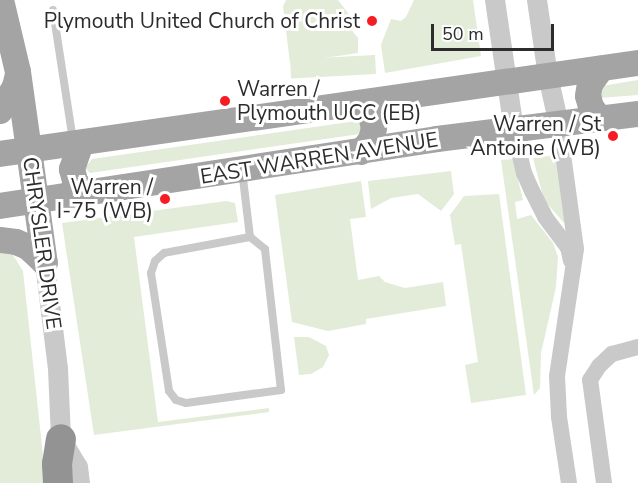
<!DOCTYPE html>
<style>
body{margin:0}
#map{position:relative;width:638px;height:483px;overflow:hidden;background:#fff;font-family:"Nunito Sans",sans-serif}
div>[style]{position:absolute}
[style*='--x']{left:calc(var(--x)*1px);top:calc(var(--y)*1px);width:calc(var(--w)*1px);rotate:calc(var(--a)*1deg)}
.green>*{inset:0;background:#e2ecd8;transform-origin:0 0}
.service>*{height:8px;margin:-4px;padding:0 4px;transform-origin:4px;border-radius:4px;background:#c9c9c9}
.minor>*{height:16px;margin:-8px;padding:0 8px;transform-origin:8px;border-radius:8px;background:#c9c9c9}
.tertiary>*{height:20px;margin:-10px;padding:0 10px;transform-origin:10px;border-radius:10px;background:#c9c9c9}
.primary>*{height:26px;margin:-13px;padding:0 13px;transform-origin:13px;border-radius:13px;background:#a4a4a4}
.motorway>*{height:30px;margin:-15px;padding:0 15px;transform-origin:15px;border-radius:15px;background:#939393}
.dots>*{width:16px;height:16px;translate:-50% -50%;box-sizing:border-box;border:3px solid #fff;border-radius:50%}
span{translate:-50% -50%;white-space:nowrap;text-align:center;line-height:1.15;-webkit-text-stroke:6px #fff;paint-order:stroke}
.poi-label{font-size:21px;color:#2c2c2c}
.right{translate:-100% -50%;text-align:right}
.left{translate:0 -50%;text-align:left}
.street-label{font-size:21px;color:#2c2c2c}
.scale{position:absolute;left:431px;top:24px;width:123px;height:27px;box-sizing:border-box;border:3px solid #2c2c2c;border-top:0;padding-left:8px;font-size:18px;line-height:21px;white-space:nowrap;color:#2c2c2c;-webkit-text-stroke:4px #fff;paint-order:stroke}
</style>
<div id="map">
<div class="green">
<div style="clip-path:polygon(286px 0,338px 0,355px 22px,349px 27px,358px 38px,358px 53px,290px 63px,283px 6px)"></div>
<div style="clip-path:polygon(414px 0,473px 0,481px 56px,385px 73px,381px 45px,391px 19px,401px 21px,406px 17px)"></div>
<div style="left:375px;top:55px;width:19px;height:85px;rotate:87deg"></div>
<div style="clip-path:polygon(638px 80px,638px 95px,600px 98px,602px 86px)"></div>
<div style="clip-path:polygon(356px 121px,363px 121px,360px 134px,90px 173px,85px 168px,92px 159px)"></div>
<div style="clip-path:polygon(555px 155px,564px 220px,564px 223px,544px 200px,533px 158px)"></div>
<div style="clip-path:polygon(513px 159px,523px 200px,515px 202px,517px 219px,531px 215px,553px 243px,558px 257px,556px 287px,541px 353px,540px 388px,534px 395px,501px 160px)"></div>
<div style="clip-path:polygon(451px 171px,454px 194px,441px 211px,418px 194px,391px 198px,371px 209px,368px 181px)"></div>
<div style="clip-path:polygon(361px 181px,366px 217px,350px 219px,358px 280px,379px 276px,385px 282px,405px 288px,443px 282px,446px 306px,366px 319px,366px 324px,328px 331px,292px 322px,275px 195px)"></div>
<div style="clip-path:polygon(499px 194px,526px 395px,471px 403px,465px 365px,478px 362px,461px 244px,455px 245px,450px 215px,464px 196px)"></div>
<div style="clip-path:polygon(226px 201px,235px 203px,238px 222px,134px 237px,158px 422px,269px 408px,269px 412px,94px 435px,62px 223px)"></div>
<div style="clip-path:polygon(0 248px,11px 252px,23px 271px,46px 483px,0 483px)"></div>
<div style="clip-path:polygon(294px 337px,309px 337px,326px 346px,329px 355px,323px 367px,311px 374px,299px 375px)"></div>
</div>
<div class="service">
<div style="--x:53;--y:10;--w:132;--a:81.3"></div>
<div style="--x:242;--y:170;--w:67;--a:83.2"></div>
<div style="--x:250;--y:237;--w:87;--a:169.5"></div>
<div style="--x:164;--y:253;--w:12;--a:138"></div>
<div style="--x:155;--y:261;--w:13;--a:108"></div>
<div style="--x:151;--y:273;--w:119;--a:81.3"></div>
<div style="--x:169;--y:391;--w:11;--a:52"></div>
<div style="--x:176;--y:400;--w:10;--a:17"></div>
<div style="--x:186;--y:403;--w:96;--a:-7.8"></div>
<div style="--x:281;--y:390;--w:142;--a:-96.5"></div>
<div style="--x:265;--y:249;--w:19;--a:-141"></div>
</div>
<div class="minor">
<div style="--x:559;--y:125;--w:125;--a:82.2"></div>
<div style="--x:576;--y:249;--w:128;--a:98.5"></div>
<div style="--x:557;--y:376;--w:41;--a:87.2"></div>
<div style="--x:559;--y:417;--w:67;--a:81.4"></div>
<div style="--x:514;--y:131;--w:43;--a:76.6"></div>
<div style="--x:524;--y:173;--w:20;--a:66"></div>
<div style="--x:532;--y:191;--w:29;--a:63"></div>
<div style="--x:545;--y:217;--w:38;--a:53"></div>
<div style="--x:568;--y:247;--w:14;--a:78"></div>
<div style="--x:604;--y:483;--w:104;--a:-97.7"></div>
<div style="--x:590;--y:380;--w:17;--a:-57"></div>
<div style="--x:599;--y:366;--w:18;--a:-43"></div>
<div style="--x:612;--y:354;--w:27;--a:-15"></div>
</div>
<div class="tertiary">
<div style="--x:495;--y:0;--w:132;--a:81.7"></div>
<div style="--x:537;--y:0;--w:77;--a:81.8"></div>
<div style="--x:548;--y:76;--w:50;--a:77.3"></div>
<div style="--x:45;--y:263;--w:107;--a:83"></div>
<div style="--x:58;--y:369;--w:70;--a:87.5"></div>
<div style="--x:61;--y:439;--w:33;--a:59"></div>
<div style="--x:78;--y:467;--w:16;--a:83"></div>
</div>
<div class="primary">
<div style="--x:1;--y:0;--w:74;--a:76.7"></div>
<div style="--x:18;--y:72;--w:193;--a:82"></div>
<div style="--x:0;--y:111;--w:28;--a:-58"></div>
<div style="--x:15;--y:87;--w:13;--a:-77"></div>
<div style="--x:600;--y:119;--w:15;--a:-127"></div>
<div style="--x:591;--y:107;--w:11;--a:-105"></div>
<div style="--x:588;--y:96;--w:12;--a:-81"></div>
<div style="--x:590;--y:84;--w:19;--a:-54"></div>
<div style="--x:81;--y:143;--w:28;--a:109"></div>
<div style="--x:72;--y:169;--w:12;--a:76"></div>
<div style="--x:75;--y:181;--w:14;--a:56"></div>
<div style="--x:361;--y:152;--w:16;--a:-50"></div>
<div style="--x:371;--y:140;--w:12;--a:-76"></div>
<div style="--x:374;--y:128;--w:13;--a:-103"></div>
<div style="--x:371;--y:115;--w:14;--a:-124"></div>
<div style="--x:0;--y:154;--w:644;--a:-8.12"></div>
<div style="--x:0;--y:206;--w:442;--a:-8.7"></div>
<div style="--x:437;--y:139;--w:203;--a:-7.1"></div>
<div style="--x:0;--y:240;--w:16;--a:7"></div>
<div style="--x:16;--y:242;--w:13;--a:23"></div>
<div style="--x:28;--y:247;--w:23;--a:43"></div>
</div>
<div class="motorway">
<div style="--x:58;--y:483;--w:19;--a:-93"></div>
<div style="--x:57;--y:464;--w:25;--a:-81"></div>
</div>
<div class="dots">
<div style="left:372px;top:21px;background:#f51d23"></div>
<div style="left:225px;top:101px;background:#f51d23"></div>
<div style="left:613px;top:136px;background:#f51d23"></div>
<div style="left:165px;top:199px;background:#f51d23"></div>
</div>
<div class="poi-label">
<span class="right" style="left:360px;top:21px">Plymouth United Church of Christ</span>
<span class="left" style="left:237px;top:101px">Warren /<br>Plymouth UCC (EB)</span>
<span class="right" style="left:601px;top:136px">Warren / St<br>Antoine (WB)</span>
<span class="right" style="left:153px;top:199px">Warren /<br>I-75 (WB)</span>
</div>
<div class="street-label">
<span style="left:319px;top:158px;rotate:-9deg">EAST WARREN AVENUE</span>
<span style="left:42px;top:243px;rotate:82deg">CHRYSLER DRIVE</span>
</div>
<div class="scale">50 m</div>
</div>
